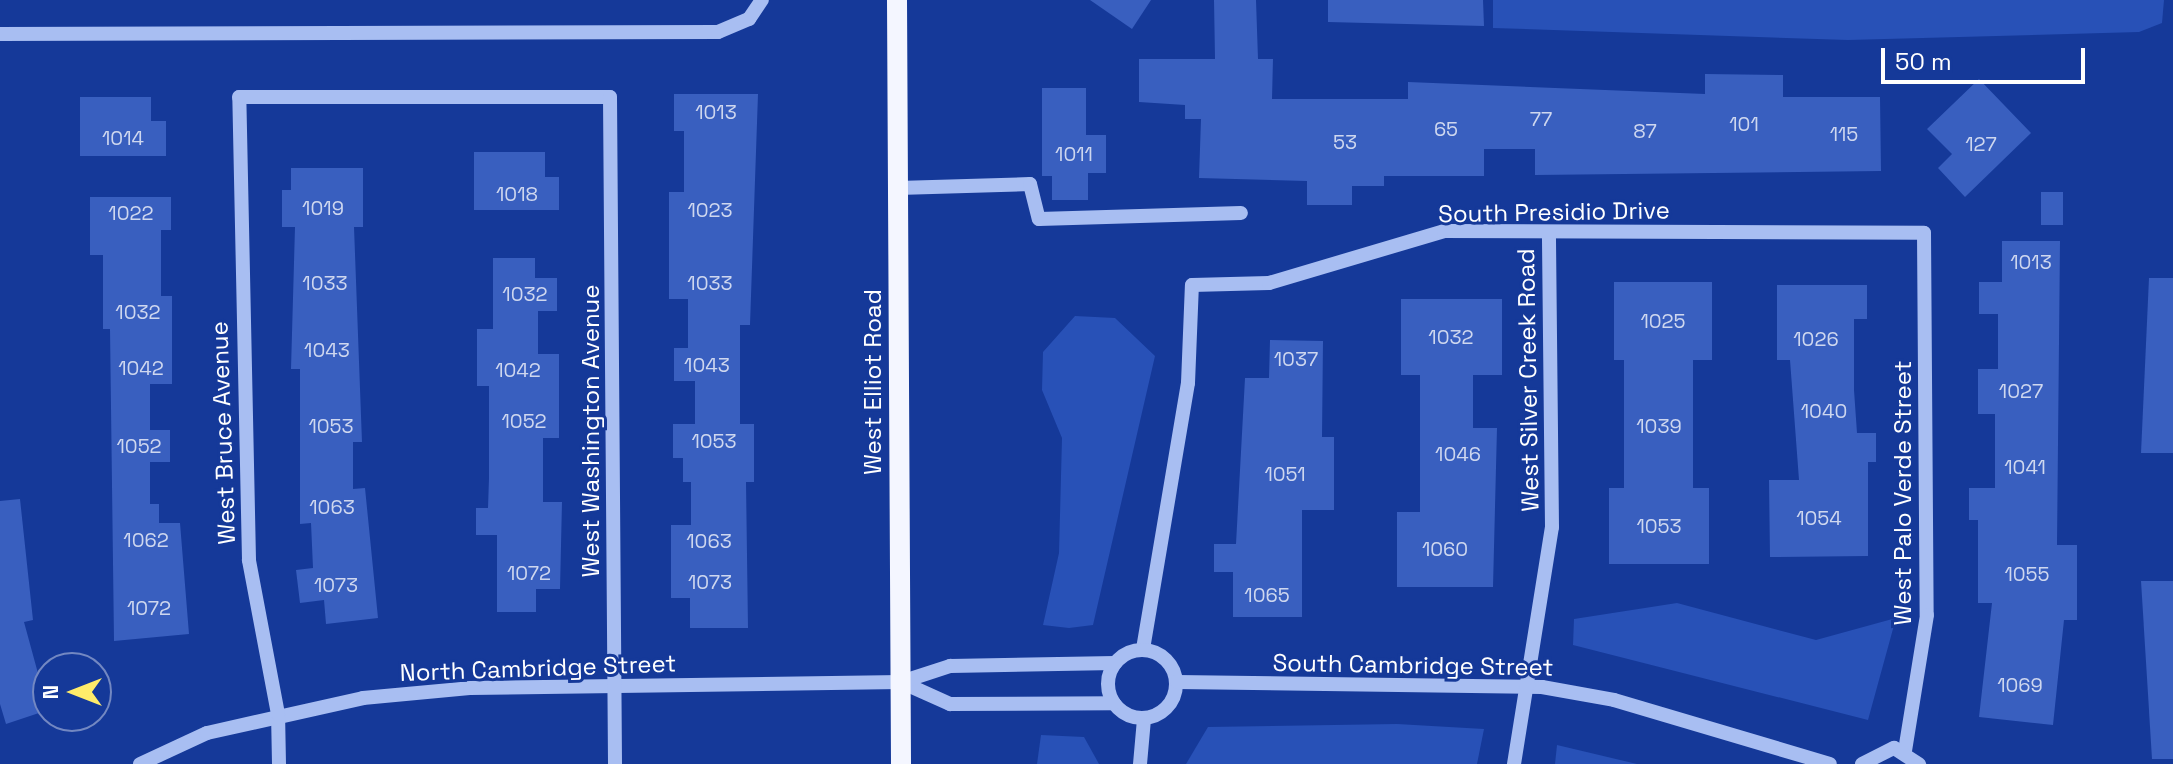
<!DOCTYPE html>
<style>
body{margin:0}
#map{position:relative;width:2173px;height:764px;overflow:hidden;background:#153999;font-family:"Space Grotesk",sans-serif}
div>[style]{position:absolute}
[style*='--x']{left:calc(var(--x)*1px);top:calc(var(--y)*1px);width:calc(var(--w)*1px);rotate:calc(var(--a)*1deg)}
.green>*{inset:0;background:#2851b7}
.building>*{inset:0;background:#395fbf;transform-origin:0 0}
.minor>*{height:14px;margin:-7px;padding:0 7px;transform-origin:7px;border-radius:7px;background:#a8bef2}
.minor>.ring{margin:-7px;padding:0;box-sizing:content-box;background:none;border:14px solid #a8bef2;border-radius:50%}
.major>*{height:20px;margin:-10px;padding:0 10px;transform-origin:10px;border-radius:10px;background:#f4f6ff}
span{translate:-50% -50%;white-space:nowrap;text-align:center;line-height:1.15;-webkit-text-stroke:6px #153999;paint-order:stroke}
.number-label{font-size:20px;color:#ced7ef}
.number-label span{-webkit-text-stroke-width:0}
.street-label{font-size:24px;color:#fff}
.north{position:absolute;left:32px;top:652px;width:80px;height:80px;box-sizing:border-box;background:#153999;border:2px solid #7388c2;border-radius:50%;rotate:270deg;font-size:22px;font-weight:700;line-height:32px;text-align:center;color:#fff}
.north::after{content:'';display:block;margin:auto;width:28px;height:36px;background:#ffec6a;clip-path:polygon(50% 0,100% 100%,50% 72%,0 100%)}
.scale{position:absolute;left:1881px;top:48px;width:204px;height:36px;box-sizing:border-box;border:4px solid #fff;border-top:0;padding-left:10px;font-size:24px;line-height:28px;white-space:nowrap;color:#fff;-webkit-text-stroke:6px #153999;paint-order:stroke}
</style>
<div id="map">
<div class="green">
<div style="clip-path:polygon(1493px 0,2164px 0,2162px 23px,2139px 32px,1848px 40px,1493px 28px)"></div>
<div style="clip-path:polygon(1075px 316px,1115px 318px,1155px 356px,1093px 625px,1069px 628px,1043px 625px,1059px 553px,1062px 438px,1042px 390px,1043px 352px)"></div>
<div style="clip-path:polygon(1677px 603px,1816px 640px,1896px 618px,1868px 720px,1573px 645px,1574px 619px)"></div>
<div style="clip-path:polygon(1397px 724px,1484px 729px,1477px 764px,1186px 764px,1208px 727px)"></div>
<div style="clip-path:polygon(1041px 735px,1084px 737px,1099px 764px,1037px 764px)"></div>
<div style="clip-path:polygon(1557px 745px,1637px 764px,1555px 764px)"></div>
</div>
<div class="building">
<div style="clip-path:polygon(1090px 0,1151px 0,1132px 29px)"></div>
<div style="clip-path:polygon(1214px 0,1256px 0,1258px 59px,1273px 59px,1272px 99px,1408px 99px,1408px 82px,1705px 94px,1705px 74px,1783px 75px,1783px 97px,1880px 97px,1881px 171px,1535px 175px,1535px 149px,1484px 149px,1484px 176px,1384px 176px,1384px 186px,1352px 186px,1352px 205px,1307px 205px,1307px 181px,1199px 178px,1201px 119px,1185px 119px,1185px 105px,1139px 102px,1139px 59px,1215px 59px)"></div>
<div style="clip-path:polygon(1328px 0,1483px 0,1484px 26px,1328px 22px)"></div>
<div style="clip-path:polygon(1979px 79px,2031px 133px,1965px 197px,1938px 168px,1952px 154px,1927px 129px)"></div>
<div style="clip-path:polygon(1042px 88px,1086px 88px,1086px 135px,1106px 135px,1106px 173px,1088px 173px,1088px 200px,1052px 200px,1052px 176px,1042px 176px)"></div>
<div style="clip-path:polygon(674px 94px,758px 94px,750px 325px,740px 325px,740px 424px,754px 424px,754px 482px,746px 482px,748px 628px,690px 628px,690px 598px,671px 598px,671px 525px,691px 525px,691px 482px,683px 482px,683px 458px,673px 458px,673px 424px,695px 424px,695px 381px,674px 381px,674px 348px,688px 348px,688px 299px,669px 299px,669px 192px,684px 192px,684px 131px,674px 131px)"></div>
<div style="clip-path:polygon(80px 97px,151px 97px,151px 121px,166px 121px,166px 156px,80px 156px)"></div>
<div style="clip-path:polygon(474px 152px,545px 152px,545px 177px,559px 177px,559px 210px,474px 210px)"></div>
<div style="clip-path:polygon(291px 168px,363px 168px,363px 227px,354px 227px,362px 442px,353px 442px,353px 489px,365px 488px,378px 618px,326px 624px,324px 600px,300px 603px,296px 570px,313px 568px,311px 523px,300px 524px,300px 369px,291px 369px,295px 227px,282px 227px,282px 190px,291px 190px)"></div>
<div style="left:2041px;top:192px;width:22px;height:33px"></div>
<div style="clip-path:polygon(90px 197px,171px 197px,171px 230px,161px 230px,161px 296px,172px 296px,172px 384px,150px 384px,150px 430px,170px 430px,170px 462px,150px 462px,150px 504px,159px 504px,159px 523px,180px 523px,189px 634px,114px 641px,110px 329px,103px 329px,103px 255px,90px 255px)"></div>
<div style="clip-path:polygon(2002px 241px,2060px 241px,2057px 545px,2077px 545px,2077px 620px,2064px 620px,2053px 725px,1979px 717px,1992px 603px,1978px 603px,1978px 520px,1969px 520px,1969px 488px,1995px 488px,1995px 414px,1978px 414px,1978px 369px,1998px 369px,1998px 314px,1979px 314px,1979px 282px,2002px 282px)"></div>
<div style="clip-path:polygon(493px 258px,535px 258px,535px 278px,557px 278px,557px 311px,538px 311px,538px 354px,559px 354px,559px 438px,543px 438px,543px 502px,562px 502px,560px 589px,536px 589px,536px 612px,497px 612px,497px 535px,476px 535px,476px 508px,488px 508px,489px 478px,489px 386px,477px 386px,477px 329px,493px 329px)"></div>
<div style="clip-path:polygon(2149px 278px,2173px 278px,2173px 453px,2141px 453px)"></div>
<div style="clip-path:polygon(1614px 282px,1712px 282px,1712px 360px,1693px 360px,1693px 488px,1709px 488px,1709px 564px,1609px 564px,1609px 488px,1624px 488px,1624px 360px,1614px 360px)"></div>
<div style="clip-path:polygon(1777px 285px,1867px 285px,1867px 319px,1854px 319px,1854px 390px,1857px 433px,1876px 433px,1876px 462px,1868px 462px,1868px 556px,1770px 557px,1769px 480px,1799px 480px,1790px 360px,1777px 360px)"></div>
<div style="clip-path:polygon(1401px 299px,1502px 299px,1502px 375px,1473px 375px,1473px 428px,1497px 428px,1493px 587px,1397px 587px,1397px 512px,1420px 512px,1420px 375px,1401px 375px)"></div>
<div style="clip-path:polygon(1270px 340px,1323px 341px,1322px 437px,1334px 437px,1334px 510px,1302px 510px,1302px 617px,1233px 617px,1233px 572px,1214px 572px,1214px 544px,1236px 544px,1245px 378px,1269px 378px)"></div>
<div style="clip-path:polygon(20px 499px,33px 620px,24px 622px,48px 710px,6px 724px,0 704px,0 501px)"></div>
<div style="clip-path:polygon(2141px 581px,2173px 581px,2173px 759px,2152px 759px)"></div>
</div>
<div class="minor">
<div style="--x:0;--y:34;--w:718;--a:-0.16"></div>
<div style="--x:718;--y:32;--w:34;--a:-23"></div>
<div style="--x:749;--y:19;--w:23;--a:-56"></div>
<div style="--x:898;--y:188;--w:132;--a:-1.7"></div>
<div style="--x:1030;--y:184;--w:36;--a:76"></div>
<div style="--x:1039;--y:219;--w:202;--a:-1.7"></div>
<div style="--x:1143;--y:649;--w:270;--a:-80.4"></div>
<div style="--x:1188;--y:383;--w:98;--a:-87.7"></div>
<div style="--x:1192;--y:285;--w:77;--a:-1.5"></div>
<div style="--x:1269;--y:283;--w:183;--a:-16.5"></div>
<div style="--x:1444;--y:231;--w:480;--a:0.2"></div>
<div style="--x:1924;--y:233;--w:382;--a:89.6"></div>
<div style="--x:1927;--y:615;--w:138;--a:99.2"></div>
<div class="ring" style="left:1108px;top:650px;width:54px;height:54px"></div>
<div style="--x:901;--y:682;--w:54;--a:24.2"></div>
<div style="--x:950;--y:704;--w:164;--a:-0.3"></div>
<div style="--x:1177;--y:682;--w:365;--a:0.8"></div>
<div style="--x:1542;--y:687;--w:73;--a:10.2"></div>
<div style="--x:1614;--y:700;--w:225;--a:16.5"></div>
<div style="--x:140;--y:764;--w:74;--a:-24.8"></div>
<div style="--x:207;--y:733;--w:160;--a:-12.6"></div>
<div style="--x:363;--y:698;--w:107;--a:-5.3"></div>
<div style="--x:470;--y:688;--w:431;--a:-0.8"></div>
<div style="--x:901;--y:682;--w:52;--a:-18.1"></div>
<div style="--x:950;--y:666;--w:165;--a:-1"></div>
<div style="--x:279;--y:764;--w:50;--a:-91.1"></div>
<div style="--x:278;--y:714;--w:157;--a:-100.7"></div>
<div style="--x:249;--y:560;--w:463;--a:-91.2"></div>
<div style="--x:239;--y:97;--w:371;--a:0"></div>
<div style="--x:610;--y:97;--w:667;--a:89.57"></div>
<div style="--x:1140;--y:764;--w:45;--a:-84.9"></div>
<div style="--x:1514;--y:764;--w:240;--a:-80.9"></div>
<div style="--x:1552;--y:527;--w:295;--a:-90.6"></div>
<div style="--x:1862;--y:764;--w:36;--a:-27"></div>
<div style="--x:1894;--y:748;--w:30;--a:33"></div>
</div>
<div class="major">
<div style="--x:897;--y:0;--w:764;--a:89.7"></div>
</div>
<div class="number-label">
<span style="left:716px;top:112px">1013</span>
<span style="left:1541px;top:119px">77</span>
<span style="left:1744px;top:124px">101</span>
<span style="left:1446px;top:129px">65</span>
<span style="left:1645px;top:131px">87</span>
<span style="left:1844px;top:134px">115</span>
<span style="left:123px;top:138px">1014</span>
<span style="left:1345px;top:142px">53</span>
<span style="left:1981px;top:144px">127</span>
<span style="left:1074px;top:154px">1011</span>
<span style="left:517px;top:194px">1018</span>
<span style="left:323px;top:208px">1019</span>
<span style="left:710px;top:210px">1023</span>
<span style="left:131px;top:213px">1022</span>
<span style="left:2031px;top:262px">1013</span>
<span style="left:325px;top:283px">1033</span>
<span style="left:710px;top:283px">1033</span>
<span style="left:525px;top:294px">1032</span>
<span style="left:138px;top:312px">1032</span>
<span style="left:1663px;top:321px">1025</span>
<span style="left:1451px;top:337px">1032</span>
<span style="left:1816px;top:339px">1026</span>
<span style="left:327px;top:350px">1043</span>
<span style="left:1296px;top:359px">1037</span>
<span style="left:707px;top:365px">1043</span>
<span style="left:141px;top:368px">1042</span>
<span style="left:518px;top:370px">1042</span>
<span style="left:2021px;top:391px">1027</span>
<span style="left:1824px;top:411px">1040</span>
<span style="left:524px;top:421px">1052</span>
<span style="left:331px;top:426px">1053</span>
<span style="left:1659px;top:426px">1039</span>
<span style="left:714px;top:441px">1053</span>
<span style="left:139px;top:446px">1052</span>
<span style="left:1458px;top:454px">1046</span>
<span style="left:2025px;top:467px">1041</span>
<span style="left:1285px;top:474px">1051</span>
<span style="left:332px;top:507px">1063</span>
<span style="left:1819px;top:518px">1054</span>
<span style="left:1659px;top:526px">1053</span>
<span style="left:146px;top:540px">1062</span>
<span style="left:709px;top:541px">1063</span>
<span style="left:1445px;top:549px">1060</span>
<span style="left:529px;top:573px">1072</span>
<span style="left:2027px;top:574px">1055</span>
<span style="left:710px;top:582px">1073</span>
<span style="left:336px;top:585px">1073</span>
<span style="left:1267px;top:595px">1065</span>
<span style="left:149px;top:608px">1072</span>
<span style="left:2020px;top:685px">1069</span>
</div>
<div class="street-label">
<span style="left:1554px;top:212px;rotate:-1deg">South Presidio Drive</span>
<span style="left:1528px;top:380px;rotate:-91deg">West Silver Creek Road</span>
<span style="left:873px;top:382px;rotate:-90deg">West Elliot Road</span>
<span style="left:591px;top:431px;rotate:-90deg">West Washington Avenue</span>
<span style="left:223px;top:433px;rotate:-92deg">West Bruce Avenue</span>
<span style="left:1903px;top:493px;rotate:-90deg">West Palo Verde Street</span>
<span style="left:1413px;top:665px;rotate:1deg">South Cambridge Street</span>
<span style="left:538px;top:668px;rotate:-2deg">North Cambridge Street</span>
</div>
<div class="north">N</div>
<div class="scale">50 m</div>
</div>
